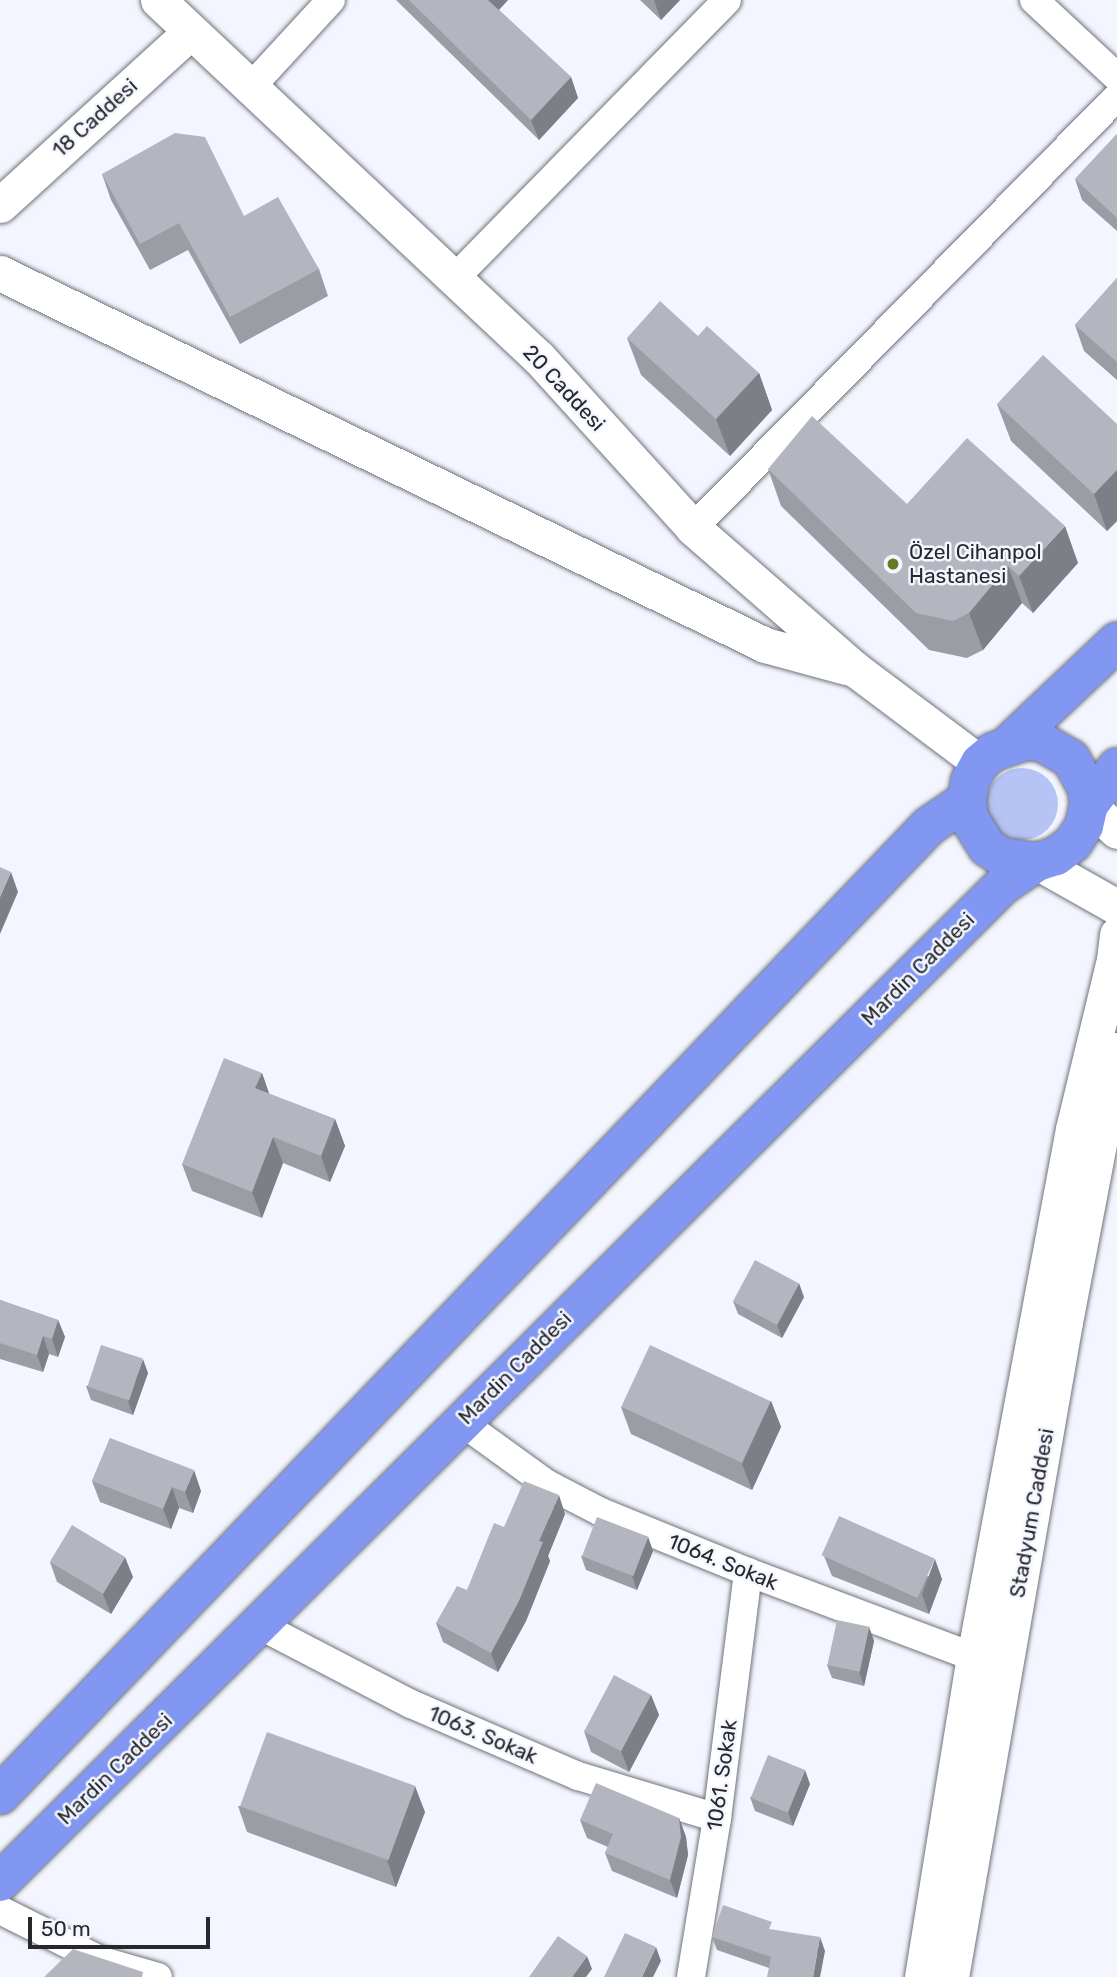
<!DOCTYPE html>
<meta charset="utf-8">
<style>
body{margin:0}
#map{position:relative;width:1117px;height:1977px;overflow:hidden;background:#f3f6fe;font-family:Rubik,sans-serif}
div>[style]{position:absolute}
[style*='--x']{left:calc(var(--x)*1px);top:calc(var(--y)*1px);width:calc(var(--w)*1px);rotate:calc(var(--a)*1deg)}
.green>*{inset:0;background:#b5c4f5}
.round{border-radius:50%}
.roads{filter:drop-shadow(0 0 2px #70737c) drop-shadow(0 0 2px #70737c)}
.minor>*{height:28px;margin:-14px;padding:0 14px;transform-origin:14px;border-radius:14px;background:#fff}
.tertiary>*{height:35px;margin:-17.5px;padding:0 17.5px;transform-origin:17.5px;border-radius:17.5px;background:#fff}
.trunk>*{height:38px;margin:-19px;padding:0 19px;transform-origin:19px;border-radius:19px;background:#8297f2}
.wall>*{inset:0;background:#9a9da4}
.shaded-wall>*{inset:0;background:#7d7f86}
.building>*{inset:0;background:#b3b6bf;transform-origin:0 0}
.dots>*{width:19px;height:19px;translate:-50% -50%;box-sizing:border-box;border:4px solid #f3f6fe;border-radius:50%}
span{translate:-50% -50%;white-space:nowrap;text-align:center;line-height:1.15;-webkit-text-stroke:5px #f3f6fe;paint-order:stroke}
.street-label{font-size:21px;color:#27282c}
.poi-label{font-size:21px;color:#27282c}
.left{translate:0 -50%;text-align:left}
.scale{position:absolute;left:28px;top:1917px;width:182px;height:32px;box-sizing:border-box;border:4px solid #27282c;border-top:0;padding-left:9px;font-size:21px;line-height:24px;white-space:nowrap;color:#27282c;-webkit-text-stroke:5px #f3f6fe;paint-order:stroke}
</style>
<div id="map">
<div class="green">
<div class="round" style="left:986px;top:768px;width:72px;height:72px"></div>
</div>
<div class="roads">
<div class="minor">
<div style="--x:1034;--y:0;--w:113;--a:42.9"></div>
<div style="--x:251;--y:87;--w:118;--a:-47.4"></div>
<div style="--x:454;--y:279;--w:390;--a:-45.6"></div>
<div style="--x:693;--y:528;--w:605;--a:-45.47"></div>
<div style="--x:460;--y:1421;--w:107;--a:35.9"></div>
<div style="--x:547;--y:1484;--w:61;--a:27.4"></div>
<div style="--x:601;--y:1512;--w:159;--a:22.2"></div>
<div style="--x:748;--y:1572;--w:241;--a:20.6"></div>
<div style="--x:974;--y:1657;--w:18;--a:9"></div>
<div style="--x:261;--y:1626;--w:169;--a:27.5"></div>
<div style="--x:411;--y:1704;--w:182;--a:23.3"></div>
<div style="--x:578;--y:1776;--w:145;--a:16.8"></div>
<div style="--x:0;--y:1910;--w:114;--a:26.6"></div>
<div style="--x:102;--y:1961;--w:58;--a:15.9"></div>
<div style="--x:691;--y:1977;--w:161;--a:-80.7"></div>
<div style="--x:717;--y:1818;--w:248;--a:-82.8"></div>
</div>
<div class="tertiary">
<div style="--x:158;--y:0;--w:523;--a:43.22"></div>
<div style="--x:539;--y:358;--w:229;--a:47.8"></div>
<div style="--x:693;--y:528;--w:216;--a:41.1"></div>
<div style="--x:856;--y:670;--w:155;--a:36.9"></div>
<div style="--x:0;--y:205;--w:258;--a:-42.3"></div>
<div style="--x:0;--y:273;--w:851;--a:25.93"></div>
<div style="--x:765;--y:645;--w:84;--a:15.2"></div>
<div style="--x:1089;--y:805;--w:38;--a:43"></div>
<div style="--x:1037;--y:862;--w:92;--a:29.4"></div>
<div style="--x:922;--y:1977;--w:324;--a:-80.8"></div>
<div style="--x:974;--y:1657;--w:537;--a:-79.38"></div>
<div style="--x:1073;--y:1129;--w:174;--a:-76.4"></div>
<div style="--x:1114;--y:960;--w:26;--a:-83"></div>
<div style="--x:951;--y:1977;--w:665;--a:-80.13"></div>
<div style="--x:1065;--y:1322;--w:277;--a:-79.2"></div>
</div>
<div class="trunk">
<div style="--x:1009;--y:744;--w:149;--a:-43.4"></div>
<div style="--x:1089;--y:805;--w:17;--a:-97"></div>
<div style="--x:1087;--y:788;--w:33;--a:-119"></div>
<div style="--x:1071;--y:759;--w:34;--a:-150"></div>
<div style="--x:1042;--y:742;--w:17;--a:-177"></div>
<div style="--x:1025;--y:741;--w:34;--a:161"></div>
<div style="--x:993;--y:752;--w:17;--a:140"></div>
<div style="--x:980;--y:763;--w:21;--a:119"></div>
<div style="--x:970;--y:781;--w:19;--a:99"></div>
<div style="--x:967;--y:800;--w:18;--a:84"></div>
<div style="--x:969;--y:818;--w:34;--a:58"></div>
<div style="--x:987;--y:847;--w:18;--a:34"></div>
<div style="--x:1002;--y:857;--w:35;--a:8"></div>
<div style="--x:1037;--y:862;--w:20;--a:-18"></div>
<div style="--x:1056;--y:856;--w:21;--a:-37"></div>
<div style="--x:1073;--y:843;--w:20;--a:-57"></div>
<div style="--x:1084;--y:826;--w:22;--a:-77"></div>
<div style="--x:1089;--y:805;--w:47;--a:-53.6"></div>
<div style="--x:0;--y:1795;--w:1342;--a:-46.21"></div>
<div style="--x:929;--y:826;--w:46;--a:-34.4"></div>
<div style="--x:0;--y:1882;--w:1414;--a:-44.83"></div>
<div style="--x:1003;--y:885;--w:41;--a:-34.1"></div>
</div>
</div>
<div class="wall">
<div style="clip-path:polygon(396px 0,508px 0,499px 10px,571px 77px,578px 98px,539px 140px)"></div>
<div style="clip-path:polygon(640px 0,680px 0,661px 20px)"></div>
<div style="clip-path:polygon(1117px 134px,1117px 231px,1082px 200px,1075px 179px)"></div>
<div style="clip-path:polygon(102px 174px,244px 216px,319px 269px,328px 296px,240px 344px,188px 250px,150px 270px,111px 200px)"></div>
<div style="clip-path:polygon(1117px 278px,1117px 380px,1084px 351px,1075px 325px)"></div>
<div style="clip-path:polygon(627px 338px,759px 373px,772px 410px,730px 456px,641px 375px)"></div>
<div style="clip-path:polygon(997px 404px,1117px 424px,1117px 521px,1107px 531px,1011px 441px)"></div>
<div style="clip-path:polygon(768px 469px,907px 504px,1078px 563px,1033px 613px,1022px 603px,983px 650px,967px 658px,929px 650px,781px 506px)"></div>
<div style="clip-path:polygon(262px 1073px,269px 1094px,335px 1119px,345px 1146px,330px 1182px,283px 1163px,262px 1218px,192px 1191px,182px 1164px)"></div>
<div style="clip-path:polygon(804px 1297px,782px 1338px,738px 1314px,733px 1301px)"></div>
<div style="clip-path:polygon(0 1300px,58px 1320px,65px 1337px,58px 1357px,49px 1354px,43px 1372px,0 1359px)"></div>
<div style="clip-path:polygon(148px 1373px,133px 1415px,91px 1400px,86px 1386px)"></div>
<div style="clip-path:polygon(771px 1401px,781px 1427px,752px 1490px,631px 1434px,621px 1407px)"></div>
<div style="clip-path:polygon(110px 1438px,201px 1491px,193px 1513px,179px 1508px,171px 1529px,100px 1502px,92px 1481px)"></div>
<div style="clip-path:polygon(565px 1514px,548px 1556px,550px 1561px,526px 1621px,498px 1672px,443px 1642px,436px 1623px,467px 1590px,504px 1527px)"></div>
<div style="clip-path:polygon(648px 1537px,653px 1551px,637px 1590px,586px 1570px,581px 1556px)"></div>
<div style="clip-path:polygon(824px 1556px,942px 1579px,929px 1614px,832px 1576px)"></div>
<div style="clip-path:polygon(50px 1562px,133px 1577px,111px 1614px,57px 1582px)"></div>
<div style="clip-path:polygon(869px 1627px,874px 1641px,864px 1686px,832px 1678px,827px 1665px)"></div>
<div style="clip-path:polygon(651px 1695px,659px 1715px,629px 1772px,591px 1752px,584px 1731px)"></div>
<div style="clip-path:polygon(810px 1784px,793px 1826px,755px 1811px,750px 1797px)"></div>
<div style="clip-path:polygon(238px 1806px,425px 1812px,396px 1887px,247px 1832px)"></div>
<div style="clip-path:polygon(679px 1818px,686px 1837px,688px 1855px,677px 1898px,612px 1871px,605px 1853px,608px 1847px,587px 1838px,580px 1820px)"></div>
<div style="clip-path:polygon(775px 1930px,825px 1951px,769px 1968px,717px 1950px,712px 1937px)"></div>
</div>
<div class="shaded-wall">
<div style="clip-path:polygon(486px 0,508px 0,492px 17px)"></div>
<div style="clip-path:polygon(654px 0,680px 0,661px 20px)"></div>
<div style="clip-path:polygon(571px 77px,578px 98px,539px 140px,531px 120px)"></div>
<div style="clip-path:polygon(759px 373px,772px 410px,730px 456px,716px 419px)"></div>
<div style="clip-path:polygon(1117px 470px,1117px 521px,1107px 531px,1094px 494px)"></div>
<div style="clip-path:polygon(1065px 526px,1078px 563px,1033px 613px,1019px 576px)"></div>
<div style="clip-path:polygon(1008px 566px,1022px 603px,983px 650px,969px 613px)"></div>
<div style="clip-path:polygon(11px 872px,18px 892px,0 934px,0 897px)"></div>
<div style="clip-path:polygon(262px 1073px,271px 1099px,255px 1088px)"></div>
<div style="clip-path:polygon(335px 1119px,345px 1146px,330px 1182px,321px 1156px)"></div>
<div style="clip-path:polygon(273px 1137px,283px 1163px,262px 1218px,252px 1192px)"></div>
<div style="clip-path:polygon(799px 1283px,804px 1297px,782px 1338px,777px 1325px)"></div>
<div style="clip-path:polygon(58px 1320px,65px 1337px,58px 1357px,52px 1339px)"></div>
<div style="clip-path:polygon(43px 1336px,49px 1354px,43px 1372px,37px 1355px)"></div>
<div style="clip-path:polygon(143px 1359px,148px 1373px,133px 1415px,128px 1401px)"></div>
<div style="clip-path:polygon(771px 1401px,781px 1427px,752px 1490px,742px 1464px)"></div>
<div style="clip-path:polygon(194px 1470px,201px 1491px,193px 1513px,185px 1492px)"></div>
<div style="clip-path:polygon(172px 1487px,179px 1508px,171px 1529px,163px 1509px)"></div>
<div style="clip-path:polygon(559px 1495px,565px 1514px,548px 1556px,550px 1561px,526px 1621px,498px 1672px,491px 1653px)"></div>
<div style="clip-path:polygon(648px 1537px,653px 1551px,637px 1590px,632px 1576px)"></div>
<div style="clip-path:polygon(125px 1557px,133px 1577px,111px 1614px,103px 1594px)"></div>
<div style="clip-path:polygon(935px 1559px,942px 1579px,929px 1614px,922px 1594px)"></div>
<div style="clip-path:polygon(869px 1627px,874px 1641px,864px 1686px,859px 1672px)"></div>
<div style="clip-path:polygon(651px 1695px,659px 1715px,629px 1772px,621px 1751px)"></div>
<div style="clip-path:polygon(805px 1770px,810px 1784px,793px 1826px,788px 1812px)"></div>
<div style="clip-path:polygon(415px 1786px,425px 1812px,396px 1887px,387px 1860px)"></div>
<div style="clip-path:polygon(679px 1818px,686px 1837px,688px 1855px,677px 1898px,670px 1880px)"></div>
<div style="clip-path:polygon(820px 1937px,825px 1951px,820px 1977px,813px 1977px)"></div>
<div style="clip-path:polygon(656px 1947px,661px 1961px,653px 1977px,642px 1977px)"></div>
<div style="clip-path:polygon(587px 1956px,592px 1969px,586px 1977px,572px 1977px)"></div>
</div>
<div class="building">
<div style="clip-path:polygon(409px 0,488px 0,571px 77px,531px 120px)"></div>
<div style="clip-path:polygon(175px 133px,205px 137px,244px 216px,278px 197px,319px 269px,230px 317px,179px 223px,140px 244px,102px 174px)"></div>
<div style="clip-path:polygon(1117px 134px,1117px 218px,1075px 179px)"></div>
<div style="clip-path:polygon(1117px 278px,1117px 362px,1075px 325px)"></div>
<div style="clip-path:polygon(660px 301px,698px 336px,707px 326px,759px 373px,716px 419px,627px 338px)"></div>
<div style="clip-path:polygon(1043px 355px,1117px 424px,1117px 470px,1094px 494px,997px 404px)"></div>
<div style="clip-path:polygon(812px 416px,907px 504px,967px 438px,1065px 526px,1019px 576px,1008px 566px,969px 613px,953px 621px,916px 613px,768px 469px)"></div>
<div style="clip-path:polygon(0 867px,11px 872px,0 897px)"></div>
<div style="clip-path:polygon(224px 1058px,262px 1073px,255px 1088px,335px 1119px,321px 1156px,273px 1137px,252px 1192px,182px 1164px)"></div>
<div style="left:755px;top:1260px;width:50px;height:47px;rotate:28deg"></div>
<div style="clip-path:polygon(0 1300px,58px 1320px,52px 1339px,43px 1336px,37px 1355px,0 1343px)"></div>
<div style="left:101px;top:1345px;width:44px;height:44px;rotate:18deg"></div>
<div style="left:650px;top:1345px;width:133px;height:68px;rotate:25deg"></div>
<div style="clip-path:polygon(110px 1438px,194px 1470px,185px 1492px,172px 1487px,163px 1509px,92px 1481px)"></div>
<div style="clip-path:polygon(524px 1481px,559px 1495px,539px 1541px,543px 1542px,519px 1601px,491px 1653px,436px 1623px,457px 1586px,467px 1590px,494px 1523px,504px 1527px)"></div>
<div style="left:839px;top:1516px;width:105px;height:43px;rotate:24deg"></div>
<div style="left:597px;top:1517px;width:55px;height:42px;rotate:21deg"></div>
<div style="left:72px;top:1525px;width:62px;height:43px;rotate:31deg"></div>
<div style="left:837px;top:1620px;width:33px;height:46px;rotate:12deg"></div>
<div style="left:614px;top:1675px;width:42px;height:64px;rotate:28deg"></div>
<div style="left:267px;top:1732px;width:158px;height:79px;rotate:20deg"></div>
<div style="left:768px;top:1755px;width:40px;height:46px;rotate:22deg"></div>
<div style="clip-path:polygon(596px 1783px,679px 1818px,681px 1837px,670px 1880px,605px 1853px,613px 1834px,580px 1820px)"></div>
<div style="clip-path:polygon(723px 1905px,772px 1922px,769px 1929px,820px 1937px,813px 1977px,767px 1977px,771px 1957px,712px 1937px)"></div>
<div style="clip-path:polygon(625px 1933px,656px 1947px,642px 1977px,604px 1977px)"></div>
<div style="clip-path:polygon(558px 1936px,587px 1956px,572px 1977px,529px 1977px)"></div>
<div style="clip-path:polygon(73px 1949px,143px 1972px,142px 1977px,44px 1977px)"></div>
</div>
<div class="dots">
<div style="left:893px;top:564px;background:#687a29"></div>
</div>
<div class="street-label">
<span style="left:95px;top:118px;rotate:-42deg">18 Caddesi</span>
<span style="left:564px;top:388px;rotate:47deg">20 Caddesi</span>
<span style="left:918px;top:969px;rotate:-45deg">Mardin Caddesi</span>
<span style="left:515px;top:1368px;rotate:-45deg">Mardin Caddesi</span>
<span style="left:1032px;top:1513px;rotate:-80deg">Stadyum Caddesi</span>
<span style="left:723px;top:1562px;rotate:22deg">1064. Sokak</span>
<span style="left:483px;top:1735px;rotate:23deg">1063. Sokak</span>
<span style="left:115px;top:1769px;rotate:-44deg">Mardin Caddesi</span>
<span style="left:722px;top:1775px;rotate:-82deg">1061. Sokak</span>
</div>
<div class="poi-label">
<span class="left" style="left:909px;top:564px">Özel Cihanpol<br>Hastanesi</span>
</div>
<div class="scale">50 m</div>
</div>
